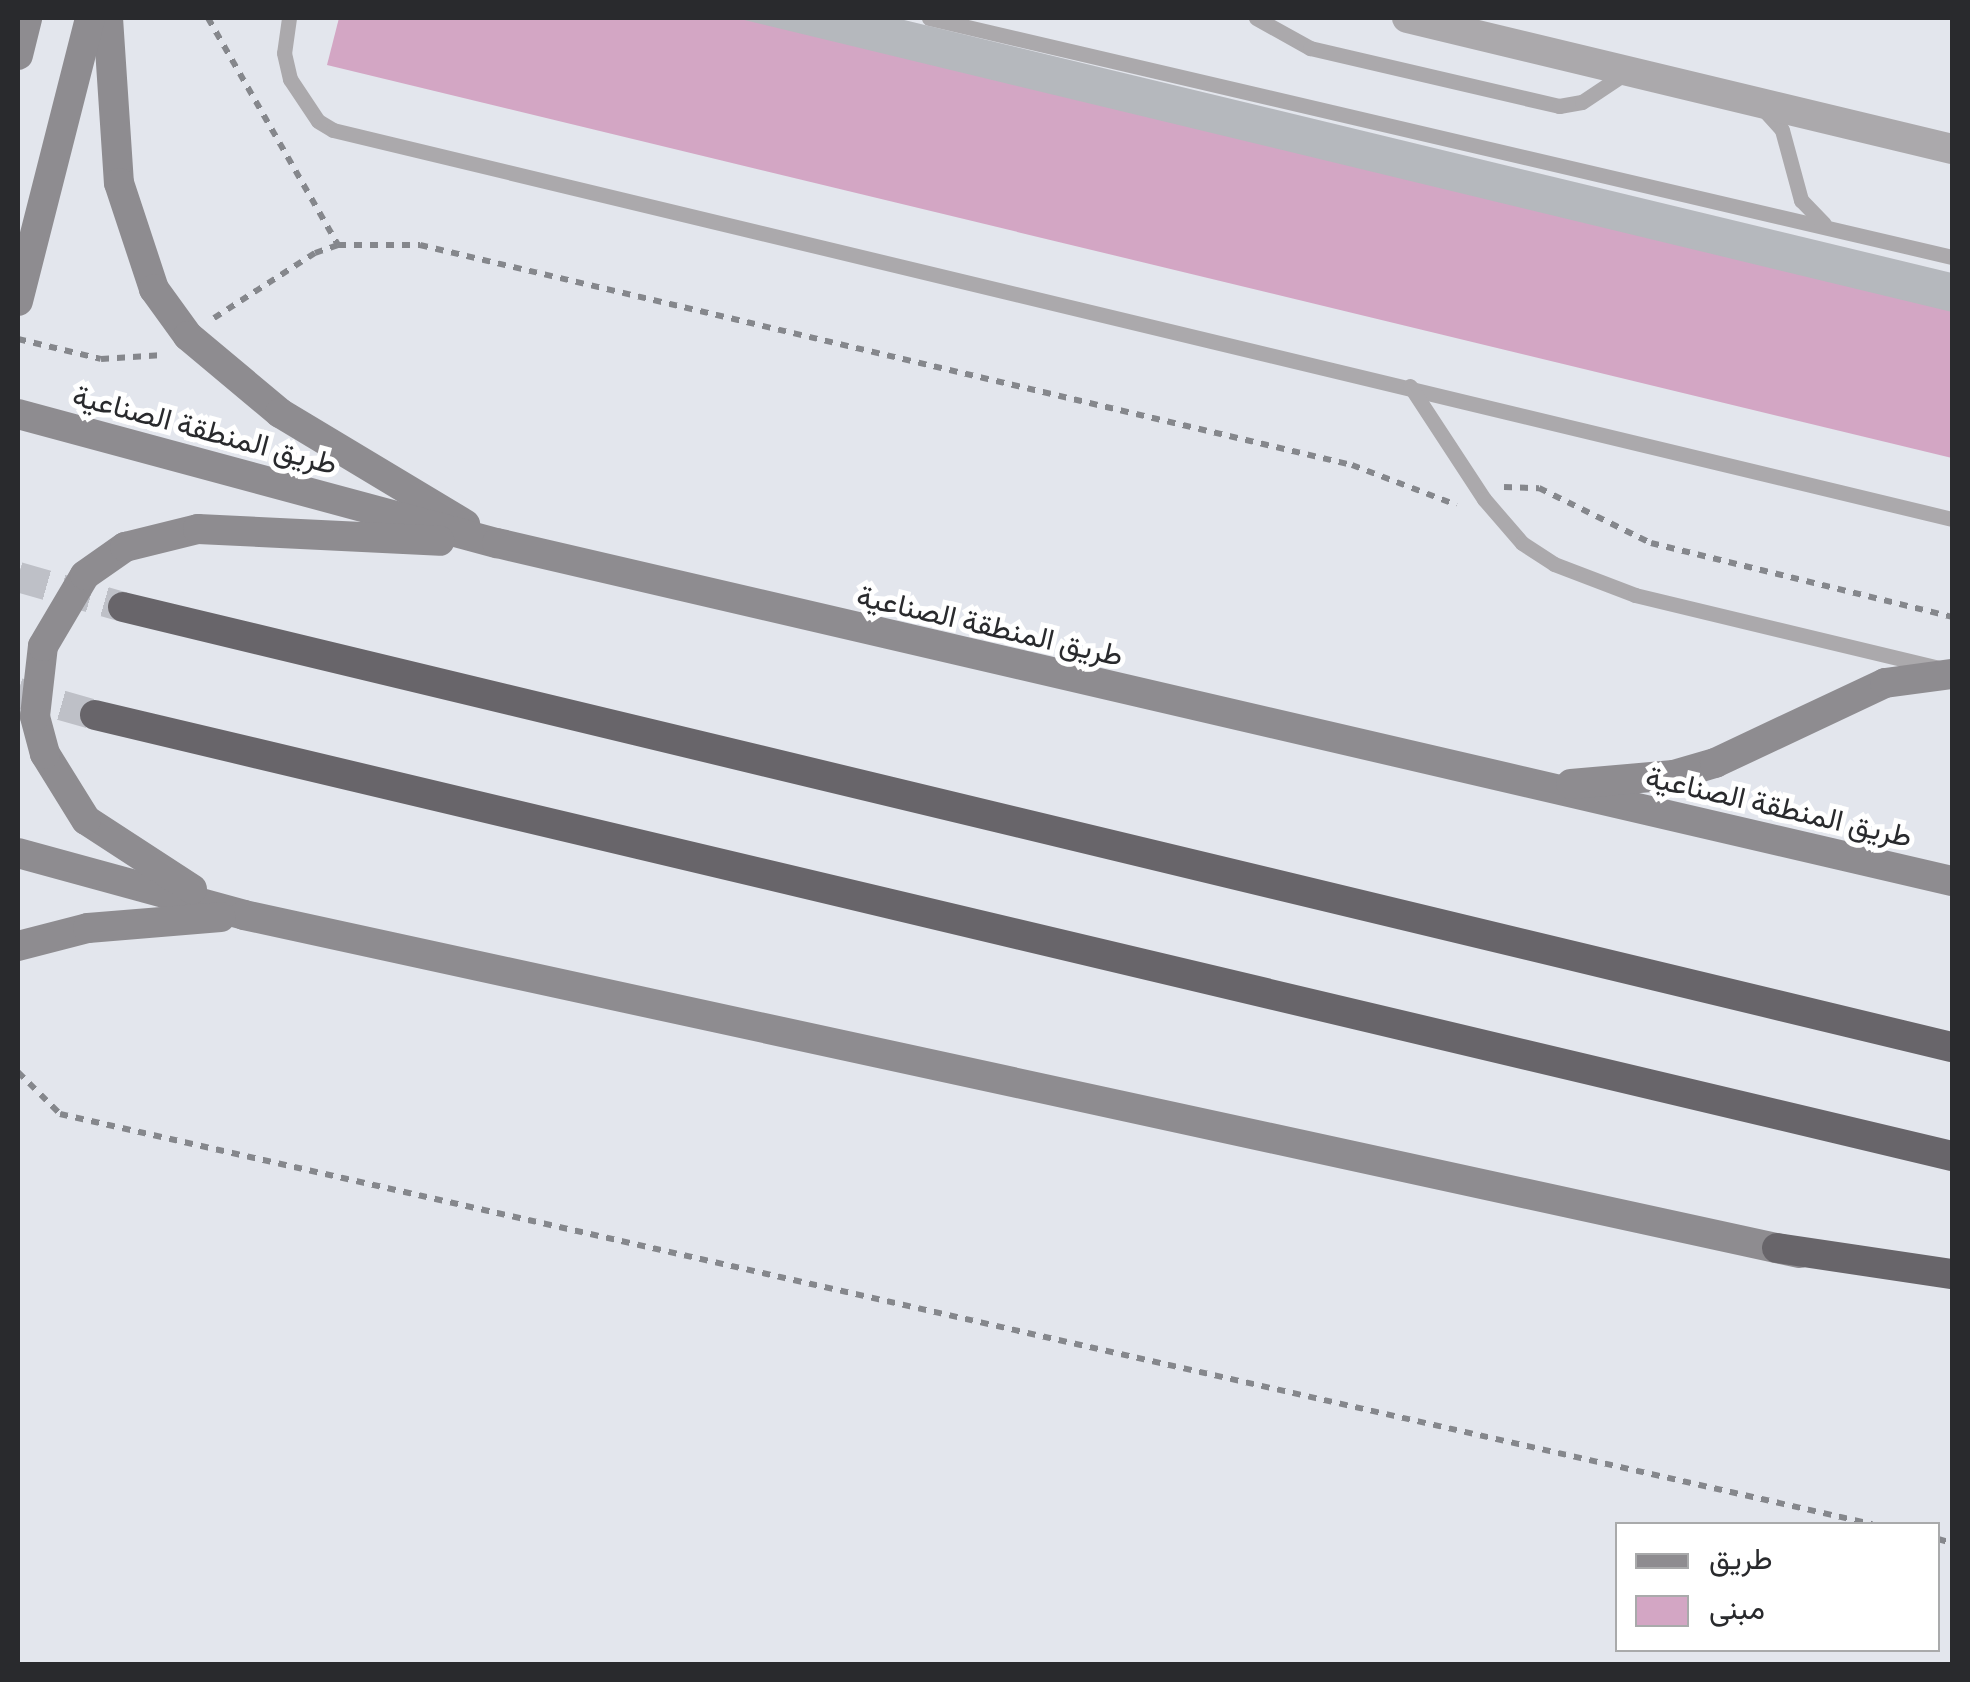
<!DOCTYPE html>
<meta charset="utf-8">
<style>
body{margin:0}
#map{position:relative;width:1970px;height:1682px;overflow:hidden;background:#e3e6ed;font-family:"Archivo Narrow",Vazirmatn,sans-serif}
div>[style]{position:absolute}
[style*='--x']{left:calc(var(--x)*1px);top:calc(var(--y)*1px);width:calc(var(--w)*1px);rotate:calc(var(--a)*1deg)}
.shadow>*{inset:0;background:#0003}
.building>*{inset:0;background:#d3a6c4}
.highway-tunnel>*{height:30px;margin-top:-15px;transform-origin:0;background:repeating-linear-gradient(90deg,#bec0c7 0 30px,transparent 0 45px)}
.path>*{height:6px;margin-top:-3px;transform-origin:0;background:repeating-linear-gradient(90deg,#85878c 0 8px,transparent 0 16px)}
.lane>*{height:15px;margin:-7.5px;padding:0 7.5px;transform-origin:7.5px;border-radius:7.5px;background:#aba9ac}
.street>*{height:30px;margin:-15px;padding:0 15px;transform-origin:15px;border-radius:15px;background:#aba9ac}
.secondary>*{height:30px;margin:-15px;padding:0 15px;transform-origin:15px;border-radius:15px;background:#8e8c90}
.highway>*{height:30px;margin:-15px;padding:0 15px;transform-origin:15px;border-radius:15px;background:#68656a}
span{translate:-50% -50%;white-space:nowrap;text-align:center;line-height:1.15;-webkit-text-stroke:10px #fff;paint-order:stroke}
.street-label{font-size:30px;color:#292a2d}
.frame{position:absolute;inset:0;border:20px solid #292a2d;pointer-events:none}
.legend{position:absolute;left:1615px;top:1522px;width:325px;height:130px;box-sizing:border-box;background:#fff;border:2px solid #a9aaab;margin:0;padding:12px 18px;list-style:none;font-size:30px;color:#292a2d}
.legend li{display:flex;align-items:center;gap:20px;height:50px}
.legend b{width:50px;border:2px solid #a9aaab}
</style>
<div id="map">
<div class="shadow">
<div style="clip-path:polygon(341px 18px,896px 18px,1952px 273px,1952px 455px,330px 63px)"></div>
</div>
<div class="building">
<div style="clip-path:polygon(339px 18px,736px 18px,1952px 312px,1952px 458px,327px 65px)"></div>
</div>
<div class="highway-tunnel">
<div style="--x:18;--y:577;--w:109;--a:15.9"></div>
<div style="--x:18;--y:693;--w:80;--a:15.9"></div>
</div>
<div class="path">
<div style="--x:208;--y:18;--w:262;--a:60.2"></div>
<div style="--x:214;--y:318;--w:120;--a:-32.8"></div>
<div style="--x:315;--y:253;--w:24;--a:-19"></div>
<div style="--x:338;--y:245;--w:82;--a:0"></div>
<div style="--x:420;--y:245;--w:958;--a:13.28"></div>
<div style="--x:1352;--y:465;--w:112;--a:20.9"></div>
<div style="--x:18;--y:339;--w:85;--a:13.5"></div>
<div style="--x:101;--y:359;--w:62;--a:-3.7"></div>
<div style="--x:1504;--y:487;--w:35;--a:2"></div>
<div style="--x:1539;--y:488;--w:125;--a:26.2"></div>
<div style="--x:1651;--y:543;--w:310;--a:13.8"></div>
<div style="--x:18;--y:1072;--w:59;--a:45"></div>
<div style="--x:60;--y:1114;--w:1858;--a:12.75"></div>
<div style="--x:1938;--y:1539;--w:15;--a:16"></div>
</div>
<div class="lane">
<div style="--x:289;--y:18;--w:35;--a:98"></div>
<div style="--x:284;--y:53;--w:27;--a:77"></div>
<div style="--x:290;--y:79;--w:50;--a:56.3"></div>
<div style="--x:318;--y:121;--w:17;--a:31"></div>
<div style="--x:333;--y:130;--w:1665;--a:13.51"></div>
<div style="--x:929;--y:18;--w:1051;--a:13.15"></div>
<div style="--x:1256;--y:18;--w:62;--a:29.1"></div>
<div style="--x:1310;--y:48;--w:256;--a:13.1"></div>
<div style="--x:1559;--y:106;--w:23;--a:-10"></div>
<div style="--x:1582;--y:102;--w:54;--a:-33.7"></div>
<div style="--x:1765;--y:111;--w:25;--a:48"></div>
<div style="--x:1782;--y:130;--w:73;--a:74.8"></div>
<div style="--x:1801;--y:200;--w:33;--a:46"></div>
<div style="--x:1410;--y:386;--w:135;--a:56.8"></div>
<div style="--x:1484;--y:499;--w:58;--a:49.2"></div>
<div style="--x:1522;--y:543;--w:38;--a:33"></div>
<div style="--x:1554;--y:564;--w:87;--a:20.9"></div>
<div style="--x:1635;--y:595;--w:313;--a:13.5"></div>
</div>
<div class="street">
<div style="--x:1407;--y:18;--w:561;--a:13.52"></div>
</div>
<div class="secondary">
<div style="--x:108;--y:18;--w:165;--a:86.2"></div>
<div style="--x:119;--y:183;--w:112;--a:71.7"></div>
<div style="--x:154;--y:289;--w:58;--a:54.1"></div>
<div style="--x:188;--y:336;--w:120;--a:39.9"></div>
<div style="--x:280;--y:413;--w:216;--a:31"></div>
<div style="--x:18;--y:55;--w:38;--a:-76"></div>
<div style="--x:18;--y:301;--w:292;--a:-75.7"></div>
<div style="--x:18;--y:414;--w:496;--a:15.1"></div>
<div style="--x:497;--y:543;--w:1494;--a:13.08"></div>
<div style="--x:1571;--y:784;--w:103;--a:-5"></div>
<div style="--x:1674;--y:775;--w:43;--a:-16.3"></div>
<div style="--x:1715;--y:763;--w:188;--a:-25.2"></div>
<div style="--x:1885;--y:683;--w:68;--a:-7.7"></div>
<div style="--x:18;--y:853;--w:234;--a:15.3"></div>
<div style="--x:244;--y:915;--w:1592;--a:12.26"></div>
<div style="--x:192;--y:889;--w:126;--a:-146.9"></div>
<div style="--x:86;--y:820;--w:78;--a:-121.8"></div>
<div style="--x:45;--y:754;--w:39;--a:-105"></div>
<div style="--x:35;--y:716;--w:70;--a:-83.5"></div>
<div style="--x:43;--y:646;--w:82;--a:-59.4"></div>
<div style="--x:85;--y:575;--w:49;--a:-35"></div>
<div style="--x:125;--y:547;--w:75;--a:-13.9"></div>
<div style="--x:198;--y:529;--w:242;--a:2.8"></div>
<div style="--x:18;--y:946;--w:72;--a:-14.4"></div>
<div style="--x:88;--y:928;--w:133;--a:-4.7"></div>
</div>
<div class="highway">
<div style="--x:123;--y:607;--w:1881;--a:13.53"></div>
<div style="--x:95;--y:715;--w:1909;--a:13.36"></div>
<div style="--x:1777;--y:1248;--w:177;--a:8.5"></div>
</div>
<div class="street-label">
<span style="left:205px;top:429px;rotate:15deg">طريق المنطقة الصناعية</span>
<span style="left:990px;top:625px;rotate:13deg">طريق المنطقة الصناعية</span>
<span style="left:1779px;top:806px;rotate:13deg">طريق المنطقة الصناعية</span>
</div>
<div class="frame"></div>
<ul class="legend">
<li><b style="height:12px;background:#8e8c90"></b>طريق</li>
<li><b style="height:28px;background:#d3a6c4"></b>مبنى</li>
</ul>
</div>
